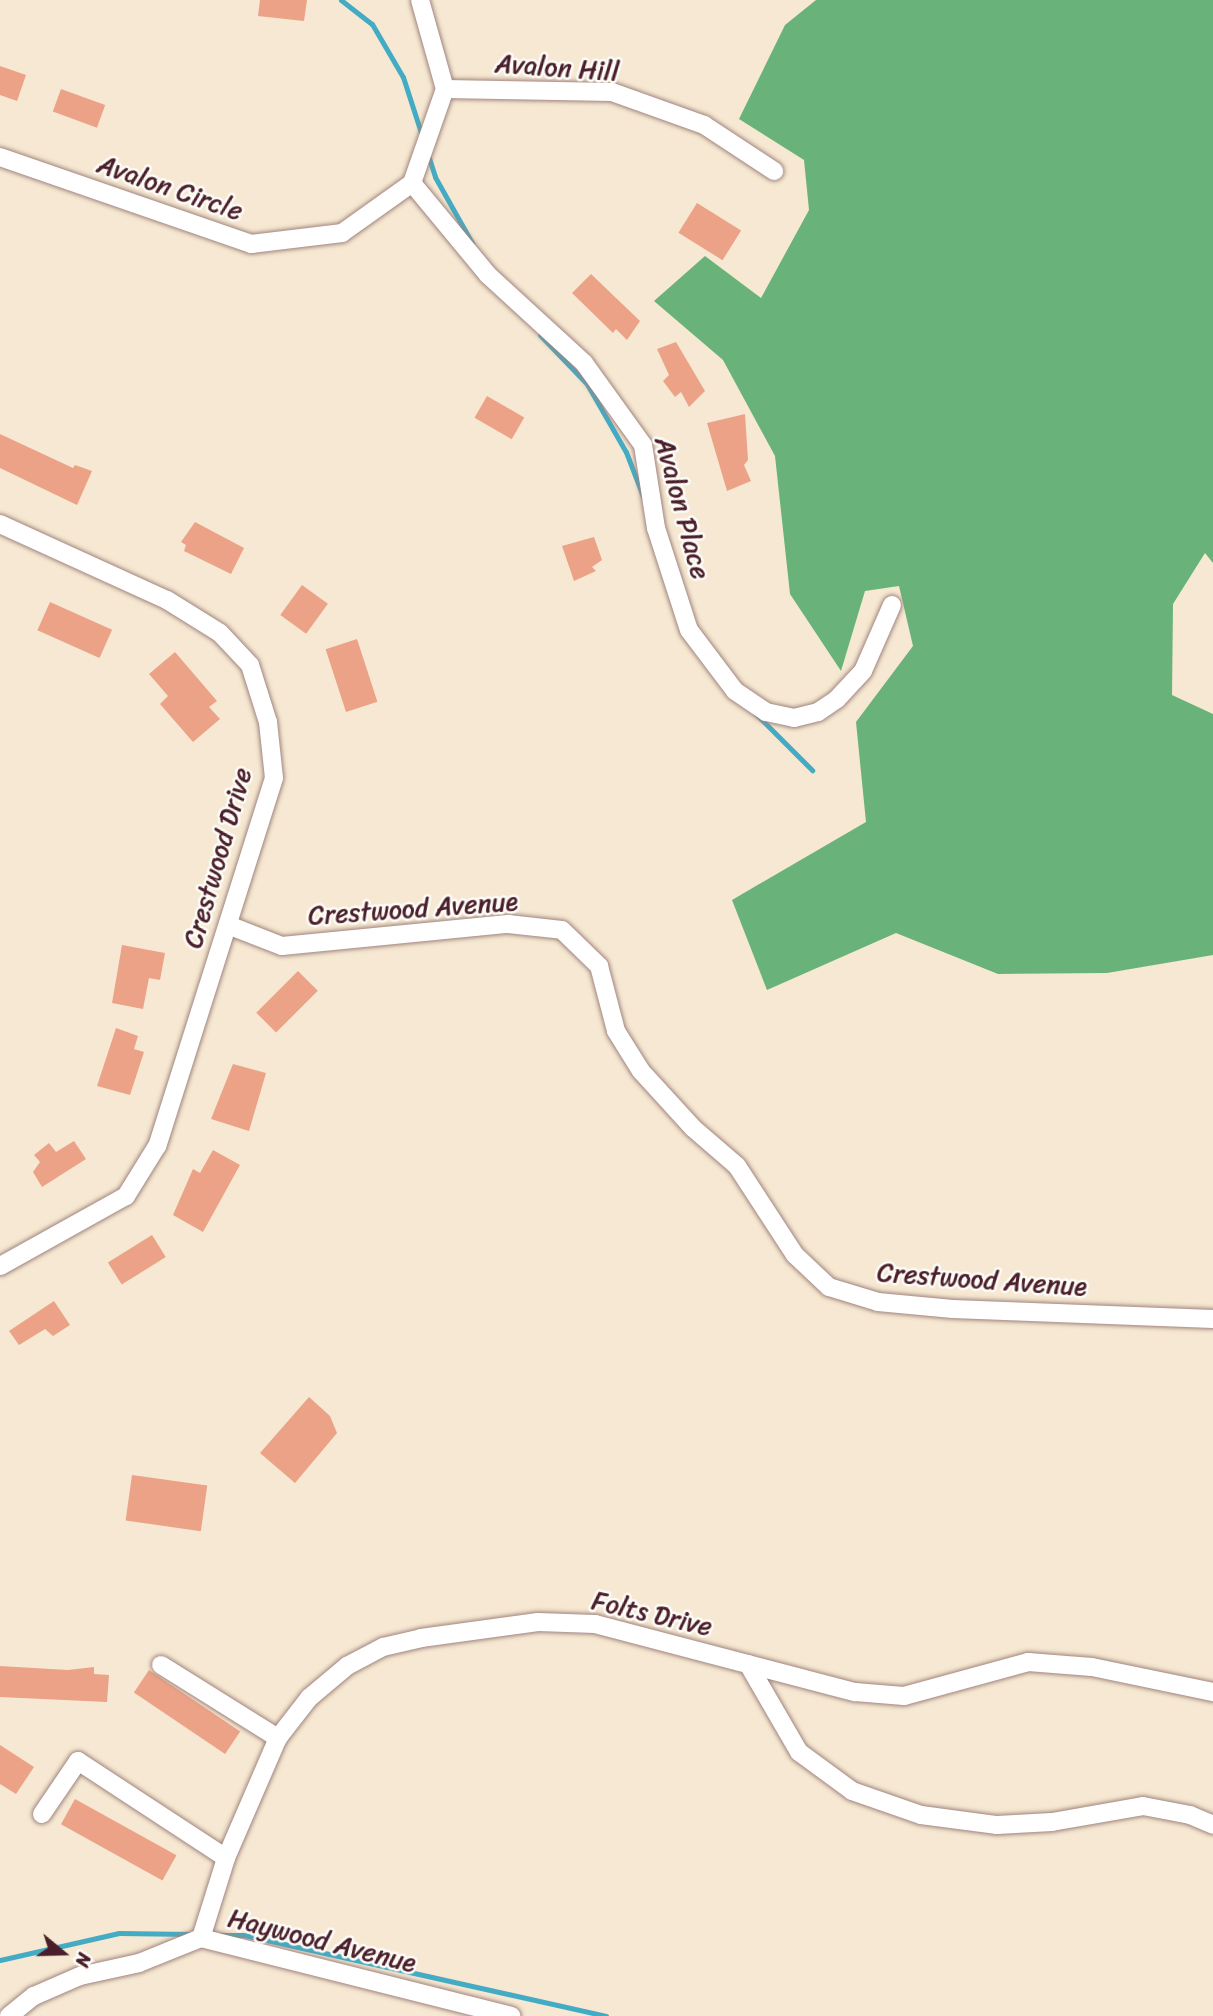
<!DOCTYPE html>
<style>
body{margin:0}
#map{position:relative;width:1213px;height:2016px;overflow:hidden;background:#f6e8d2;font-family:Sriracha,sans-serif}
div>[style]{position:absolute}
[style*='--x']{left:calc(var(--x)*1px);top:calc(var(--y)*1px);width:calc(var(--w)*1px);rotate:calc(var(--a)*1deg)}
.forest>*{inset:0;background:#69b27a}
.stream>*{height:5px;margin:-2.5px;padding:0 2.5px;transform-origin:2.5px;border-radius:2.5px;background:#44abc4}
.building>*{inset:0;background:#eca287;transform-origin:0 0}
.roads{filter:drop-shadow(0 0 2px #a0847e) drop-shadow(0 0 2px #a0847e)}
.street>*{height:18px;margin:-9px;padding:0 9px;transform-origin:9px;border-radius:9px;background:#fff}
span{translate:-50% -50%;white-space:nowrap;text-align:center;line-height:1.15;-webkit-text-stroke:5px #fdfcf7;paint-order:stroke}
.street-label{font-size:26px;color:#4a1f2b}
.north{position:absolute;left:28px;top:1918px;width:70px;height:70px;-webkit-text-stroke:5px #fdfcf7;paint-order:stroke;rotate:109deg;font-size:19px;font-weight:700;line-height:28px;text-align:center;color:#4a1f2b}
.north::after{content:'';display:block;margin:auto;width:24px;height:32px;background:#4a1f2b;clip-path:polygon(50% 0,100% 100%,50% 72%,0 100%)}
</style>
<div id="map">
<div class="forest">
<div style="clip-path:polygon(816px 0,1213px 0,1213px 563px,1205px 553px,1173px 604px,1172px 695px,1213px 714px,1213px 955px,1107px 973px,998px 974px,896px 933px,767px 990px,732px 900px,866px 822px,856px 722px,913px 646px,899px 586px,865px 591px,841px 671px,790px 594px,775px 456px,723px 360px,654px 301px,705px 256px,761px 298px,809px 210px,804px 160px,739px 119px,785px 25px)"></div>
</div>
<div class="stream">
<div style="--x:341;--y:0;--w:39;--a:38"></div>
<div style="--x:372;--y:24;--w:61;--a:59.7"></div>
<div style="--x:403;--y:77;--w:62;--a:72.1"></div>
<div style="--x:428;--y:155;--w:23;--a:72"></div>
<div style="--x:435;--y:177;--w:76;--a:60.7"></div>
<div style="--x:540;--y:335;--w:68;--a:46.2"></div>
<div style="--x:587;--y:384;--w:78;--a:60.2"></div>
<div style="--x:626;--y:452;--w:50;--a:69"></div>
<div style="--x:755;--y:713;--w:81;--a:45"></div>
<div style="--x:219;--y:1935;--w:25;--a:0"></div>
<div style="--x:244;--y:1935;--w:371;--a:12.6"></div>
<div style="--x:0;--y:1960;--w:122;--a:-12.8"></div>
<div style="--x:119;--y:1933;--w:73;--a:0.8"></div>
</div>
<div class="building">
<div style="clip-path:polygon(260px 0,307px 0,304px 21px,258px 16px)"></div>
<div style="clip-path:polygon(0 66px,26px 75px,17px 101px,0 95px)"></div>
<div style="left:61px;top:89px;width:47px;height:24px;rotate:20deg"></div>
<div style="left:697px;top:203px;width:52px;height:35px;rotate:32deg"></div>
<div style="clip-path:polygon(591px 274px,640px 321px,627px 340px,616px 329px,613px 333px,572px 293px)"></div>
<div style="clip-path:polygon(676px 342px,705px 391px,689px 407px,681px 392px,675px 397px,663px 381px,669px 375px,657px 349px)"></div>
<div style="left:487px;top:396px;width:43px;height:25px;rotate:30deg"></div>
<div style="clip-path:polygon(745px 414px,748px 460px,744px 465px,751px 481px,727px 491px,707px 423px)"></div>
<div style="clip-path:polygon(0 434px,73px 468px,75px 465px,92px 471px,77px 505px,0 468px)"></div>
<div style="clip-path:polygon(195px 522px,244px 548px,231px 574px,184px 551px,186px 545px,181px 542px)"></div>
<div style="clip-path:polygon(594px 537px,602px 560px,592px 567px,596px 571px,574px 581px,562px 546px)"></div>
<div style="left:302px;top:585px;width:32px;height:37px;rotate:36deg"></div>
<div style="left:50px;top:602px;width:68px;height:31px;rotate:24deg"></div>
<div style="left:357px;top:639px;width:66px;height:33px;rotate:72deg"></div>
<div style="clip-path:polygon(175px 652px,217px 701px,209px 707px,220px 719px,193px 742px,160px 704px,168px 696px,149px 674px)"></div>
<div style="clip-path:polygon(122px 945px,165px 953px,160px 980px,149px 978px,143px 1009px,112px 1003px)"></div>
<div style="left:298px;top:971px;width:28px;height:59px;rotate:45deg"></div>
<div style="clip-path:polygon(116px 1028px,138px 1036px,134px 1049px,144px 1052px,130px 1095px,97px 1086px)"></div>
<div style="clip-path:polygon(233px 1064px,266px 1073px,249px 1131px,211px 1119px)"></div>
<div style="clip-path:polygon(74px 1141px,86px 1159px,42px 1187px,33px 1172px,40px 1162px,34px 1155px,49px 1143px,56px 1152px)"></div>
<div style="clip-path:polygon(213px 1150px,240px 1165px,203px 1232px,173px 1215px,193px 1169px,200px 1173px)"></div>
<div style="left:152px;top:1235px;width:26px;height:52px;rotate:58deg"></div>
<div style="clip-path:polygon(54px 1301px,70px 1325px,53px 1336px,45px 1329px,19px 1345px,9px 1331px)"></div>
<div style="clip-path:polygon(309px 1397px,330px 1416px,337px 1433px,295px 1483px,260px 1453px)"></div>
<div style="left:132px;top:1475px;width:76px;height:46px;rotate:8deg"></div>
<div style="clip-path:polygon(0 1666px,68px 1670px,94px 1667px,94px 1674px,109px 1675px,107px 1702px,0 1697px)"></div>
<div style="left:149px;top:1670px;width:110px;height:27px;rotate:34deg"></div>
<div style="clip-path:polygon(0 1745px,34px 1767px,16px 1794px,0 1784px)"></div>
<div style="left:75px;top:1799px;width:116px;height:29px;rotate:29deg"></div>
</div>
<div class="roads">
<div class="street">
<div style="--x:445;--y:89;--w:167;--a:1"></div>
<div style="--x:612;--y:92;--w:98;--a:19.7"></div>
<div style="--x:704;--y:125;--w:84;--a:33.3"></div>
<div style="--x:0;--y:157;--w:266;--a:19.1"></div>
<div style="--x:251;--y:244;--w:92;--a:-6.9"></div>
<div style="--x:342;--y:233;--w:86;--a:-35.5"></div>
<div style="--x:412;--y:183;--w:100;--a:-70.7"></div>
<div style="--x:445;--y:89;--w:92;--a:-105.7"></div>
<div style="--x:412;--y:183;--w:119;--a:50.4"></div>
<div style="--x:488;--y:275;--w:130;--a:42.5"></div>
<div style="--x:584;--y:363;--w:101;--a:54.3"></div>
<div style="--x:643;--y:445;--w:84;--a:81.1"></div>
<div style="--x:656;--y:528;--w:107;--a:72.1"></div>
<div style="--x:689;--y:630;--w:76;--a:53"></div>
<div style="--x:735;--y:691;--w:37;--a:34"></div>
<div style="--x:766;--y:712;--w:29;--a:12"></div>
<div style="--x:794;--y:718;--w:25;--a:-14"></div>
<div style="--x:818;--y:712;--w:23;--a:-34"></div>
<div style="--x:837;--y:699;--w:38;--a:-47"></div>
<div style="--x:863;--y:671;--w:72;--a:-66.3"></div>
<div style="--x:0;--y:524;--w:183;--a:24.5"></div>
<div style="--x:167;--y:600;--w:62;--a:31.9"></div>
<div style="--x:220;--y:633;--w:44;--a:46.8"></div>
<div style="--x:250;--y:665;--w:60;--a:72.5"></div>
<div style="--x:268;--y:722;--w:56;--a:83.9"></div>
<div style="--x:274;--y:778;--w:386;--a:107.6"></div>
<div style="--x:157;--y:1146;--w:59;--a:121.8"></div>
<div style="--x:126;--y:1196;--w:144;--a:150.9"></div>
<div style="--x:228;--y:925;--w:58;--a:21.3"></div>
<div style="--x:282;--y:946;--w:227;--a:-5.6"></div>
<div style="--x:508;--y:924;--w:54;--a:6.3"></div>
<div style="--x:562;--y:930;--w:52;--a:44.2"></div>
<div style="--x:599;--y:966;--w:67;--a:75.3"></div>
<div style="--x:616;--y:1031;--w:47;--a:58"></div>
<div style="--x:641;--y:1071;--w:77;--a:47.6"></div>
<div style="--x:693;--y:1128;--w:58;--a:40.8"></div>
<div style="--x:737;--y:1166;--w:106;--a:56.9"></div>
<div style="--x:795;--y:1255;--w:47;--a:43.3"></div>
<div style="--x:829;--y:1287;--w:51;--a:17"></div>
<div style="--x:878;--y:1302;--w:75;--a:5.3"></div>
<div style="--x:953;--y:1309;--w:260;--a:2.2"></div>
<div style="--x:748;--y:1664;--w:102;--a:59.9"></div>
<div style="--x:799;--y:1752;--w:66;--a:36.3"></div>
<div style="--x:852;--y:1791;--w:73;--a:19.2"></div>
<div style="--x:921;--y:1815;--w:77;--a:7.5"></div>
<div style="--x:997;--y:1825;--w:55;--a:-3.1"></div>
<div style="--x:1052;--y:1822;--w:92;--a:-10"></div>
<div style="--x:1143;--y:1806;--w:48;--a:10.8"></div>
<div style="--x:1190;--y:1815;--w:25;--a:23"></div>
<div style="--x:161;--y:1665;--w:138;--a:32"></div>
<div style="--x:42;--y:1814;--w:64;--a:-55.8"></div>
<div style="--x:78;--y:1761;--w:177;--a:33.2"></div>
<div style="--x:201;--y:1938;--w:84;--a:-72.6"></div>
<div style="--x:226;--y:1858;--w:131;--a:-66.6"></div>
<div style="--x:278;--y:1738;--w:51;--a:-52.2"></div>
<div style="--x:309;--y:1698;--w:50;--a:-40.1"></div>
<div style="--x:347;--y:1666;--w:41;--a:-27.8"></div>
<div style="--x:383;--y:1647;--w:39;--a:-13"></div>
<div style="--x:421;--y:1638;--w:118;--a:-7.8"></div>
<div style="--x:538;--y:1622;--w:57;--a:2"></div>
<div style="--x:595;--y:1624;--w:269;--a:14.7"></div>
<div style="--x:855;--y:1692;--w:49;--a:4.7"></div>
<div style="--x:904;--y:1696;--w:129;--a:-15.3"></div>
<div style="--x:1028;--y:1662;--w:64;--a:4.5"></div>
<div style="--x:1092;--y:1667;--w:124;--a:11.7"></div>
<div style="--x:9;--y:2016;--w:32;--a:-39"></div>
<div style="--x:34;--y:1996;--w:50;--a:-23.5"></div>
<div style="--x:80;--y:1976;--w:60;--a:-12.4"></div>
<div style="--x:139;--y:1963;--w:67;--a:-22"></div>
<div style="--x:201;--y:1938;--w:320;--a:14.1"></div>
</div>
</div>
<div class="street-label">
<span style="left:557px;top:68px;rotate:4deg">Avalon Hill</span>
<span style="left:170px;top:188px;rotate:19deg">Avalon Circle</span>
<span style="left:682px;top:508px;rotate:75deg">Avalon Place</span>
<span style="left:218px;top:858px;rotate:-74deg">Crestwood Drive</span>
<span style="left:413px;top:909px;rotate:-4deg">Crestwood Avenue</span>
<span style="left:982px;top:1280px;rotate:4deg">Crestwood Avenue</span>
<span style="left:652px;top:1614px;rotate:13deg">Folts Drive</span>
<span style="left:322px;top:1941px;rotate:14deg">Haywood Avenue</span>
</div>
<div class="north">N</div>
</div>
